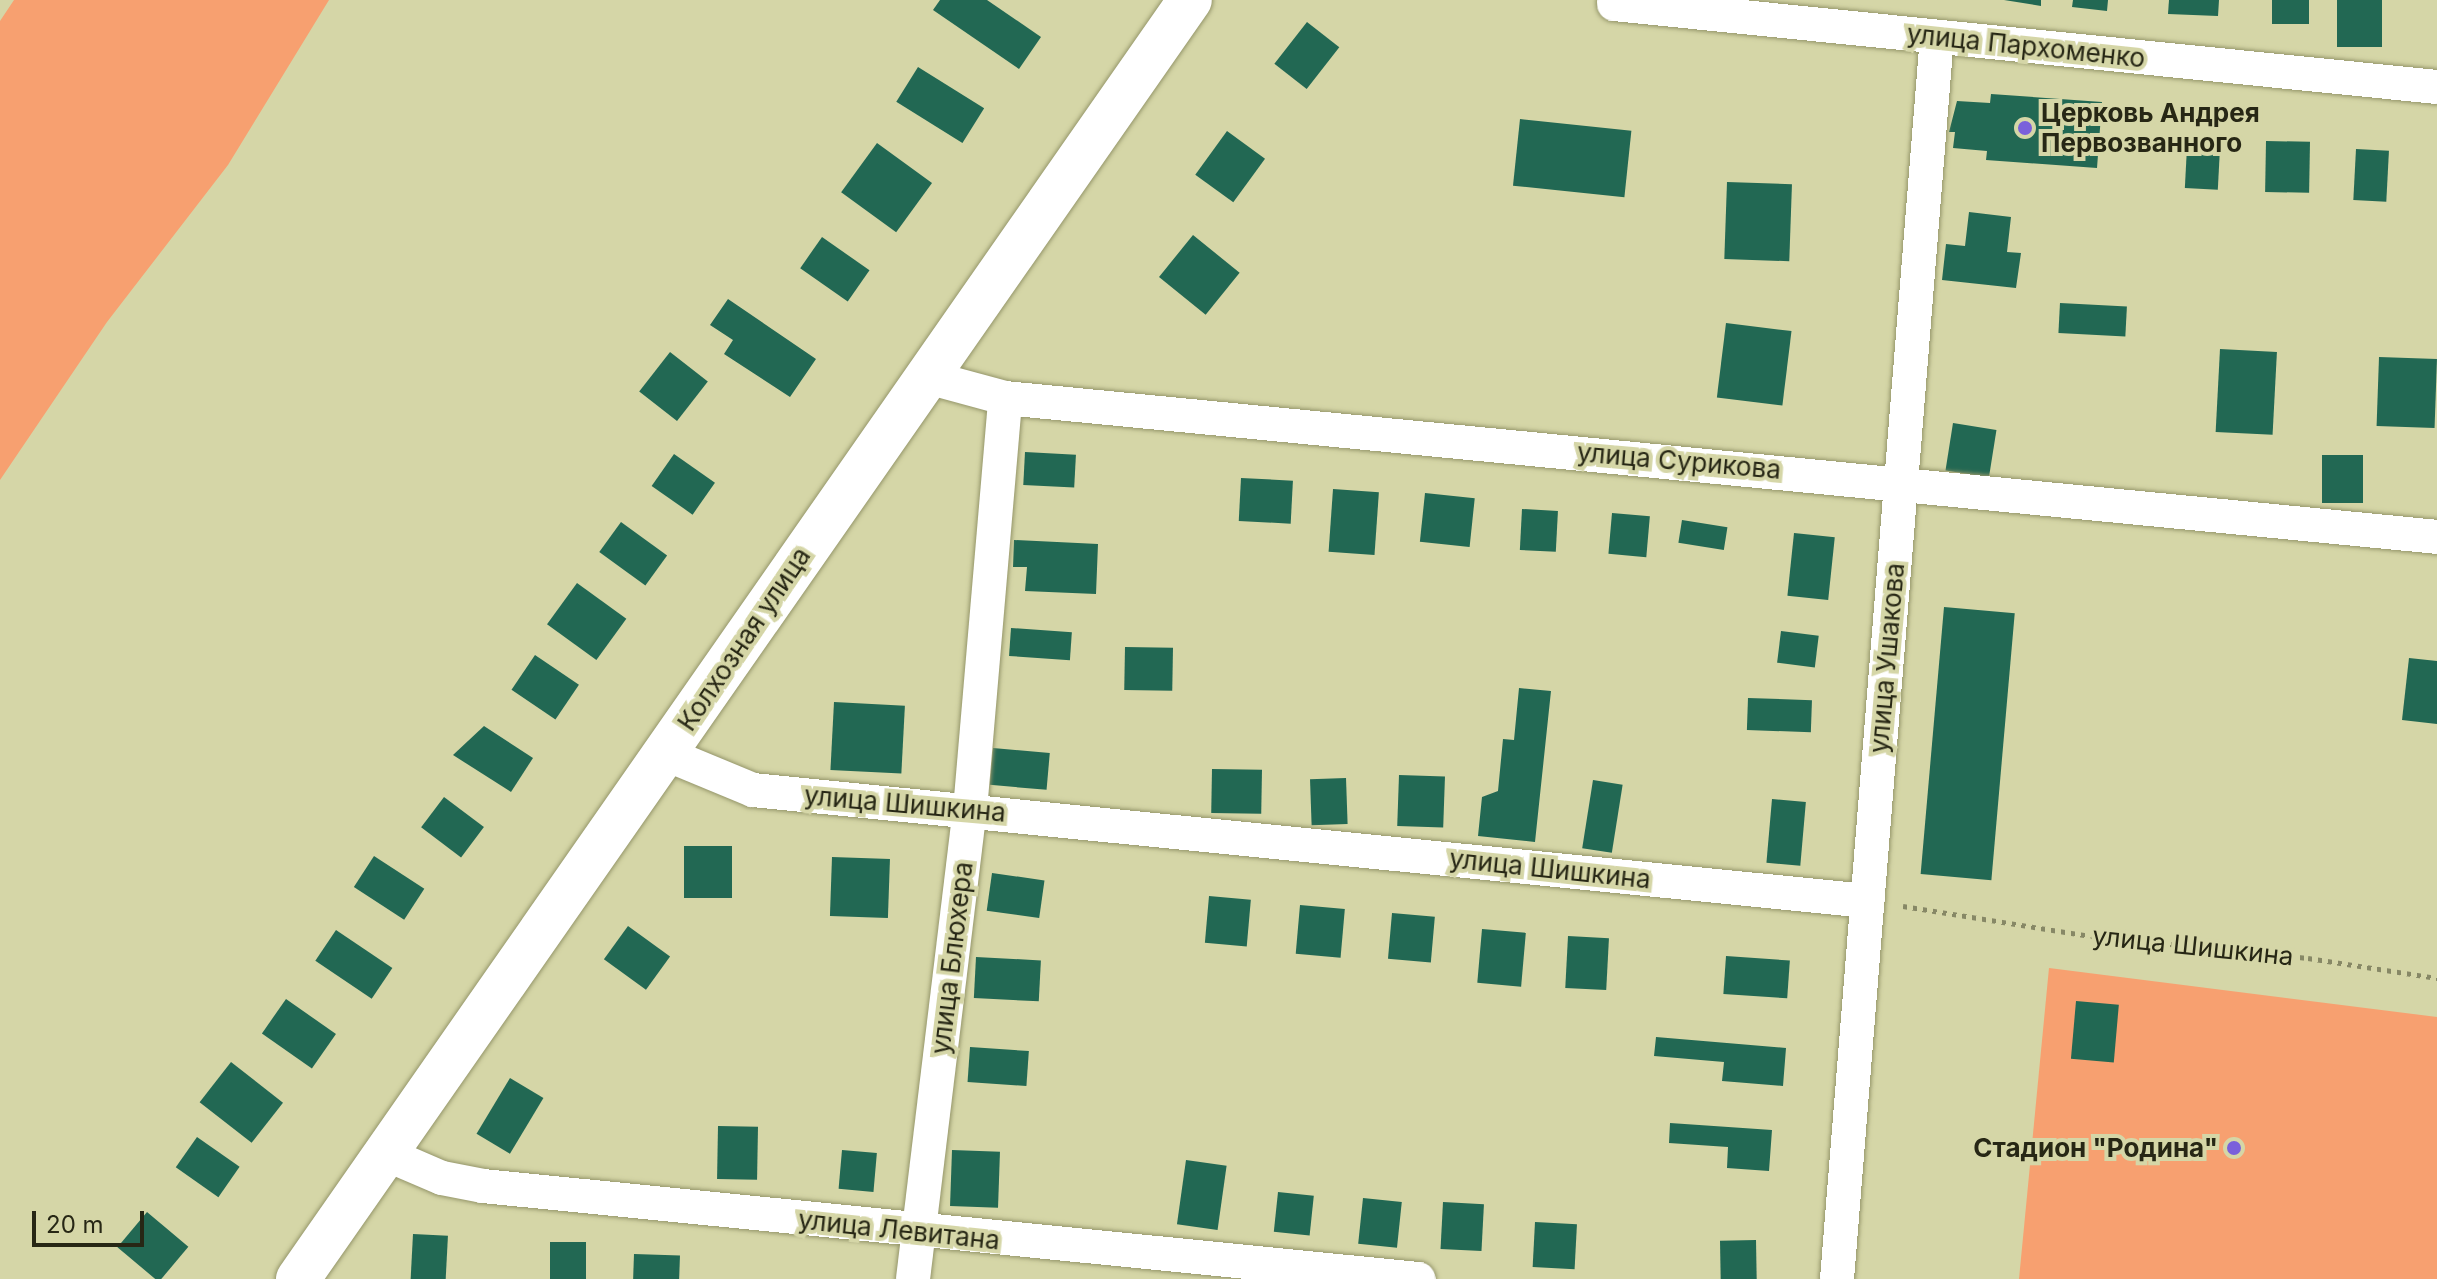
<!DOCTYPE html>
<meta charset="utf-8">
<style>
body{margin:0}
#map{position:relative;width:2437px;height:1279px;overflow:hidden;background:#d5d6a7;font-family:Inter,sans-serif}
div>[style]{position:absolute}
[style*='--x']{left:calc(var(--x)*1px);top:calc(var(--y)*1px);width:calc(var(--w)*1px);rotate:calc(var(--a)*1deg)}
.green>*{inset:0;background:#f7a070}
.building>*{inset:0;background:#226853;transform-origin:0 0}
.path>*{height:5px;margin-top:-2.5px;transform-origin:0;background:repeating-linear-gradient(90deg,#878866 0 4px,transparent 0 10px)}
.roads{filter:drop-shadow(0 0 2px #95966a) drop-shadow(0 0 2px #95966a)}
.minor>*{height:34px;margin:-17px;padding:0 17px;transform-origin:17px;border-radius:17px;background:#fff}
.secondary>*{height:44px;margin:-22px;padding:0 22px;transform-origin:22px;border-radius:22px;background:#fff}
.dots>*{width:22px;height:22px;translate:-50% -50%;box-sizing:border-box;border:4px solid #d5d6a7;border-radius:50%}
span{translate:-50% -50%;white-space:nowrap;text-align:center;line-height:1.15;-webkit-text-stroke:8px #d5d6a7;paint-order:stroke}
.street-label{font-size:26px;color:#272715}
.poi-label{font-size:26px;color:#272715;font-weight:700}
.left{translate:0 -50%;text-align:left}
.right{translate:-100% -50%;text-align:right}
.scale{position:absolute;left:32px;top:1211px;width:112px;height:36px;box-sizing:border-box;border:4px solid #272715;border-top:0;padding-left:10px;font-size:24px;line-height:28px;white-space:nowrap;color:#272715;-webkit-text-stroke:6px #d5d6a7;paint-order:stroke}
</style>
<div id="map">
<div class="green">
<div style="clip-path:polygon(14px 0,329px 0,228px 165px,107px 322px,0 480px,0 21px)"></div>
<div style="clip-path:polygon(2049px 968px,2437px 1017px,2437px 1279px,2019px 1279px)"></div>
</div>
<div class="building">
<div style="clip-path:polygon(940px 0,987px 0,1041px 37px,1019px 69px,933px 10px)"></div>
<div style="clip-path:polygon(2004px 0,2041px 0,2041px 6px)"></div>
<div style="clip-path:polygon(2073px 0,2108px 0,2107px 11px,2072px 7px)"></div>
<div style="clip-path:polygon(2169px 0,2219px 0,2218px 16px,2168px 14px)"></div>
<div style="left:2272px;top:0;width:37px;height:24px"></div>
<div style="left:2337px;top:0;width:45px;height:47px"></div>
<div style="left:1307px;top:22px;width:41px;height:53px;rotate:38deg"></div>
<div style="left:918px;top:67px;width:78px;height:41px;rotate:32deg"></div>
<div style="clip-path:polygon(1991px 94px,2102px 102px,2097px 168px,1986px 160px,1987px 151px,1953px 148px,1955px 132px,1949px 132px,1957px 101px,1990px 103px)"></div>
<div style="left:1520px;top:119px;width:112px;height:67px;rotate:6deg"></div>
<div style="left:1227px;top:131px;width:47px;height:54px;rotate:36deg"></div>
<div style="left:2266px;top:141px;width:44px;height:51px;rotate:1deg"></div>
<div style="left:877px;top:143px;width:68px;height:61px;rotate:36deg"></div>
<div style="left:2187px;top:147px;width:33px;height:41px;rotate:3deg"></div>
<div style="left:2356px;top:149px;width:33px;height:51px;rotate:3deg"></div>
<div style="left:1727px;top:182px;width:65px;height:77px;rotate:2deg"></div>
<div style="clip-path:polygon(1969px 212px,2011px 217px,2007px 252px,2021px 253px,2016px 288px,1942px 280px,1946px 244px,1965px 246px)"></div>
<div style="left:1193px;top:235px;width:60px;height:54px;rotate:39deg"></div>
<div style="left:822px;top:237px;width:58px;height:38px;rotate:35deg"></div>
<div style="clip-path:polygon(728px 299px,816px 359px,790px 397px,724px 354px,733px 340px,710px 325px)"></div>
<div style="left:2060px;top:303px;width:67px;height:30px;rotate:3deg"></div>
<div style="left:1726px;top:323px;width:66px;height:75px;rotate:7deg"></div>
<div style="left:2220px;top:349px;width:57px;height:83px;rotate:3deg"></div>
<div style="left:670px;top:352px;width:48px;height:50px;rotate:38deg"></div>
<div style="left:2379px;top:357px;width:58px;height:69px;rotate:2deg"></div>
<div style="left:1953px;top:423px;width:44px;height:48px;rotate:9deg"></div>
<div style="left:1025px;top:452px;width:51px;height:33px;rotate:3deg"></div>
<div style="left:674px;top:454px;width:50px;height:39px;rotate:35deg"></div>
<div style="left:2322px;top:455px;width:41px;height:48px"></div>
<div style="left:1241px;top:478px;width:52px;height:43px;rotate:3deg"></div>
<div style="left:1333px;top:489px;width:46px;height:63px;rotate:4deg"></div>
<div style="left:1425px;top:493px;width:50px;height:49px;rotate:6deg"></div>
<div style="left:1522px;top:509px;width:36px;height:41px;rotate:3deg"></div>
<div style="left:1612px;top:513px;width:38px;height:41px;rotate:5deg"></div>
<div style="left:1682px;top:520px;width:46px;height:23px;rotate:9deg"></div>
<div style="left:621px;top:522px;width:57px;height:37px;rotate:36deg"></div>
<div style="left:1794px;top:533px;width:41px;height:63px;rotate:6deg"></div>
<div style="clip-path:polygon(1014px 540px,1098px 544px,1096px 594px,1025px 591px,1027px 567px,1013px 567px)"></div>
<div style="left:577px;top:583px;width:61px;height:51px;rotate:36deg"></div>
<div style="left:1944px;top:607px;width:71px;height:268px;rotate:5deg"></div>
<div style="left:1011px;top:628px;width:61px;height:28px;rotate:4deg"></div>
<div style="left:1781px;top:631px;width:38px;height:32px;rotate:7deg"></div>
<div style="left:1125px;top:647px;width:48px;height:43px;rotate:1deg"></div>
<div style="left:535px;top:655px;width:53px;height:42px;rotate:34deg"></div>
<div style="clip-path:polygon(2409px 658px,2437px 661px,2437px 724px,2402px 720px)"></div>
<div style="clip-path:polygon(1519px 688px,1551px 691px,1535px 842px,1478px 836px,1482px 797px,1498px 791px,1503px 739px,1514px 740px)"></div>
<div style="left:1748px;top:698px;width:64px;height:32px;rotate:2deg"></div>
<div style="left:834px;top:702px;width:71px;height:68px;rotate:3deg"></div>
<div style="clip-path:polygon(484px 726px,533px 758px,511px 792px,453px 755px)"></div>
<div style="left:993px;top:748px;width:57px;height:37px;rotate:5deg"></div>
<div style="left:1212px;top:769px;width:50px;height:44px;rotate:1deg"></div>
<div style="left:1399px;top:775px;width:46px;height:51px;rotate:2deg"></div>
<div style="left:1346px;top:778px;width:46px;height:36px;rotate:88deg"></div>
<div style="left:1593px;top:780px;width:30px;height:69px;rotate:9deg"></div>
<div style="left:444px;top:797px;width:50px;height:38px;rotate:37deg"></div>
<div style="left:1772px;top:799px;width:34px;height:64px;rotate:5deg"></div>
<div style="left:684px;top:846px;width:48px;height:52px"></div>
<div style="left:374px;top:856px;width:60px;height:37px;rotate:33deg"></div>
<div style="left:832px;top:857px;width:58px;height:59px;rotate:2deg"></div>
<div style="left:992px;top:873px;width:53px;height:38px;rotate:8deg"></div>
<div style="left:1209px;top:896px;width:42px;height:47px;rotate:5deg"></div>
<div style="left:1300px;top:905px;width:45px;height:49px;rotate:5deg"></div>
<div style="left:1392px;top:913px;width:43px;height:46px;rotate:5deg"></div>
<div style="left:628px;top:926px;width:52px;height:41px;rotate:36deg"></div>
<div style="left:1482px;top:929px;width:44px;height:54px;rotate:5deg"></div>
<div style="left:336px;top:930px;width:68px;height:37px;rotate:34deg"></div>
<div style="left:1568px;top:936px;width:41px;height:52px;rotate:3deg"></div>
<div style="left:1726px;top:956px;width:64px;height:38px;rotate:4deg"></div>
<div style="left:976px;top:957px;width:65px;height:41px;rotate:3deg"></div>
<div style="left:286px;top:999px;width:61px;height:42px;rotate:35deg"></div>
<div style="left:2076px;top:1001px;width:43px;height:58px;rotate:5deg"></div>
<div style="clip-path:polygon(1656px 1037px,1786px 1048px,1783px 1086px,1722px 1081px,1724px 1062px,1654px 1056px)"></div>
<div style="left:970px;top:1047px;width:59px;height:35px;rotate:4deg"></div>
<div style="left:231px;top:1062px;width:66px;height:51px;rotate:38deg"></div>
<div style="left:510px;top:1078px;width:39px;height:65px;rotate:31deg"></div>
<div style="clip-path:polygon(1670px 1123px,1772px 1130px,1769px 1171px,1727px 1168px,1728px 1147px,1669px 1143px)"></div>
<div style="left:718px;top:1126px;width:40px;height:53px;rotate:1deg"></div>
<div style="left:197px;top:1137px;width:52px;height:37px;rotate:35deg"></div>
<div style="left:842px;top:1150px;width:35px;height:39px;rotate:5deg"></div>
<div style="left:952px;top:1150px;width:48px;height:56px;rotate:2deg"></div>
<div style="left:1186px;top:1160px;width:41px;height:65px;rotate:8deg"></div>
<div style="left:1278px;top:1192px;width:36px;height:40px;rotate:6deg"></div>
<div style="left:1363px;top:1198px;width:39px;height:46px;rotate:6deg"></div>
<div style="left:1443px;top:1202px;width:41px;height:47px;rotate:3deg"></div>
<div style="left:147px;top:1212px;width:54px;height:46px;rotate:40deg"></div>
<div style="left:1535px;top:1222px;width:42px;height:45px;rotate:3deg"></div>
<div style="left:413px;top:1234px;width:35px;height:45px;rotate:3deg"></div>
<div style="left:1756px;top:1240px;width:39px;height:36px;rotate:89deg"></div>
<div style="left:550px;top:1242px;width:36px;height:37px"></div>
<div style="left:634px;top:1254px;width:46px;height:25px;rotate:2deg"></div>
</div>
<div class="path">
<div style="--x:1903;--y:906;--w:190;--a:9.1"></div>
<div style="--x:2091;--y:936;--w:218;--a:5.8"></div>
<div style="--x:2308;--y:958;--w:131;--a:8.8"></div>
</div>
<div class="roads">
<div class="minor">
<div style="--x:1614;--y:4;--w:827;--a:5.76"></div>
<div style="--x:924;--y:376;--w:84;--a:15.2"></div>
<div style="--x:1005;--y:398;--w:1439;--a:5.54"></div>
<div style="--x:666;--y:754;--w:94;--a:22.5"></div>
<div style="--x:753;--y:790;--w:1120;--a:5.69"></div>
<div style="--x:386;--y:1154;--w:61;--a:23.2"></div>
<div style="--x:442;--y:1178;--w:42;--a:11"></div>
<div style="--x:483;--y:1186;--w:940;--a:5.68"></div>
<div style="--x:913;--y:1279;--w:472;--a:-83.1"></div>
<div style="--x:970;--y:810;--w:413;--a:-85.1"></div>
<div style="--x:1837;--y:1279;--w:1246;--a:-85.4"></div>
</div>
<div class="secondary">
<div style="--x:298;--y:1279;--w:1559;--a:-55.11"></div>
</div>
</div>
<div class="dots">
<div style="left:2025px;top:128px;background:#7a60db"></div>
<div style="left:2234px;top:1148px;background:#7a60db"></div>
</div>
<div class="street-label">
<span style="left:2026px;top:46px;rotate:6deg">улица Пархоменко</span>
<span style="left:1679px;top:461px;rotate:5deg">улица Сурикова</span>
<span style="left:744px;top:639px;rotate:-56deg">Колхозная улица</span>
<span style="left:1887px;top:658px;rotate:-85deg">улица Ушакова</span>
<span style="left:905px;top:804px;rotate:5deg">улица Шишкина</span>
<span style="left:1550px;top:869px;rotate:6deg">улица Шишкина</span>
<span style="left:2193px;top:946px;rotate:6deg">улица Шишкина</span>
<span style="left:952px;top:958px;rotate:-83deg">улица Блюхера</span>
<span style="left:899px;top:1230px;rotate:6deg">улица Левитана</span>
</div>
<div class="poi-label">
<span class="left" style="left:2041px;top:128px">Церковь Андрея<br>Первозванного</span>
<span class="right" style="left:2218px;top:1148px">Стадион "Родина"</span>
</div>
<div class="scale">20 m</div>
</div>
